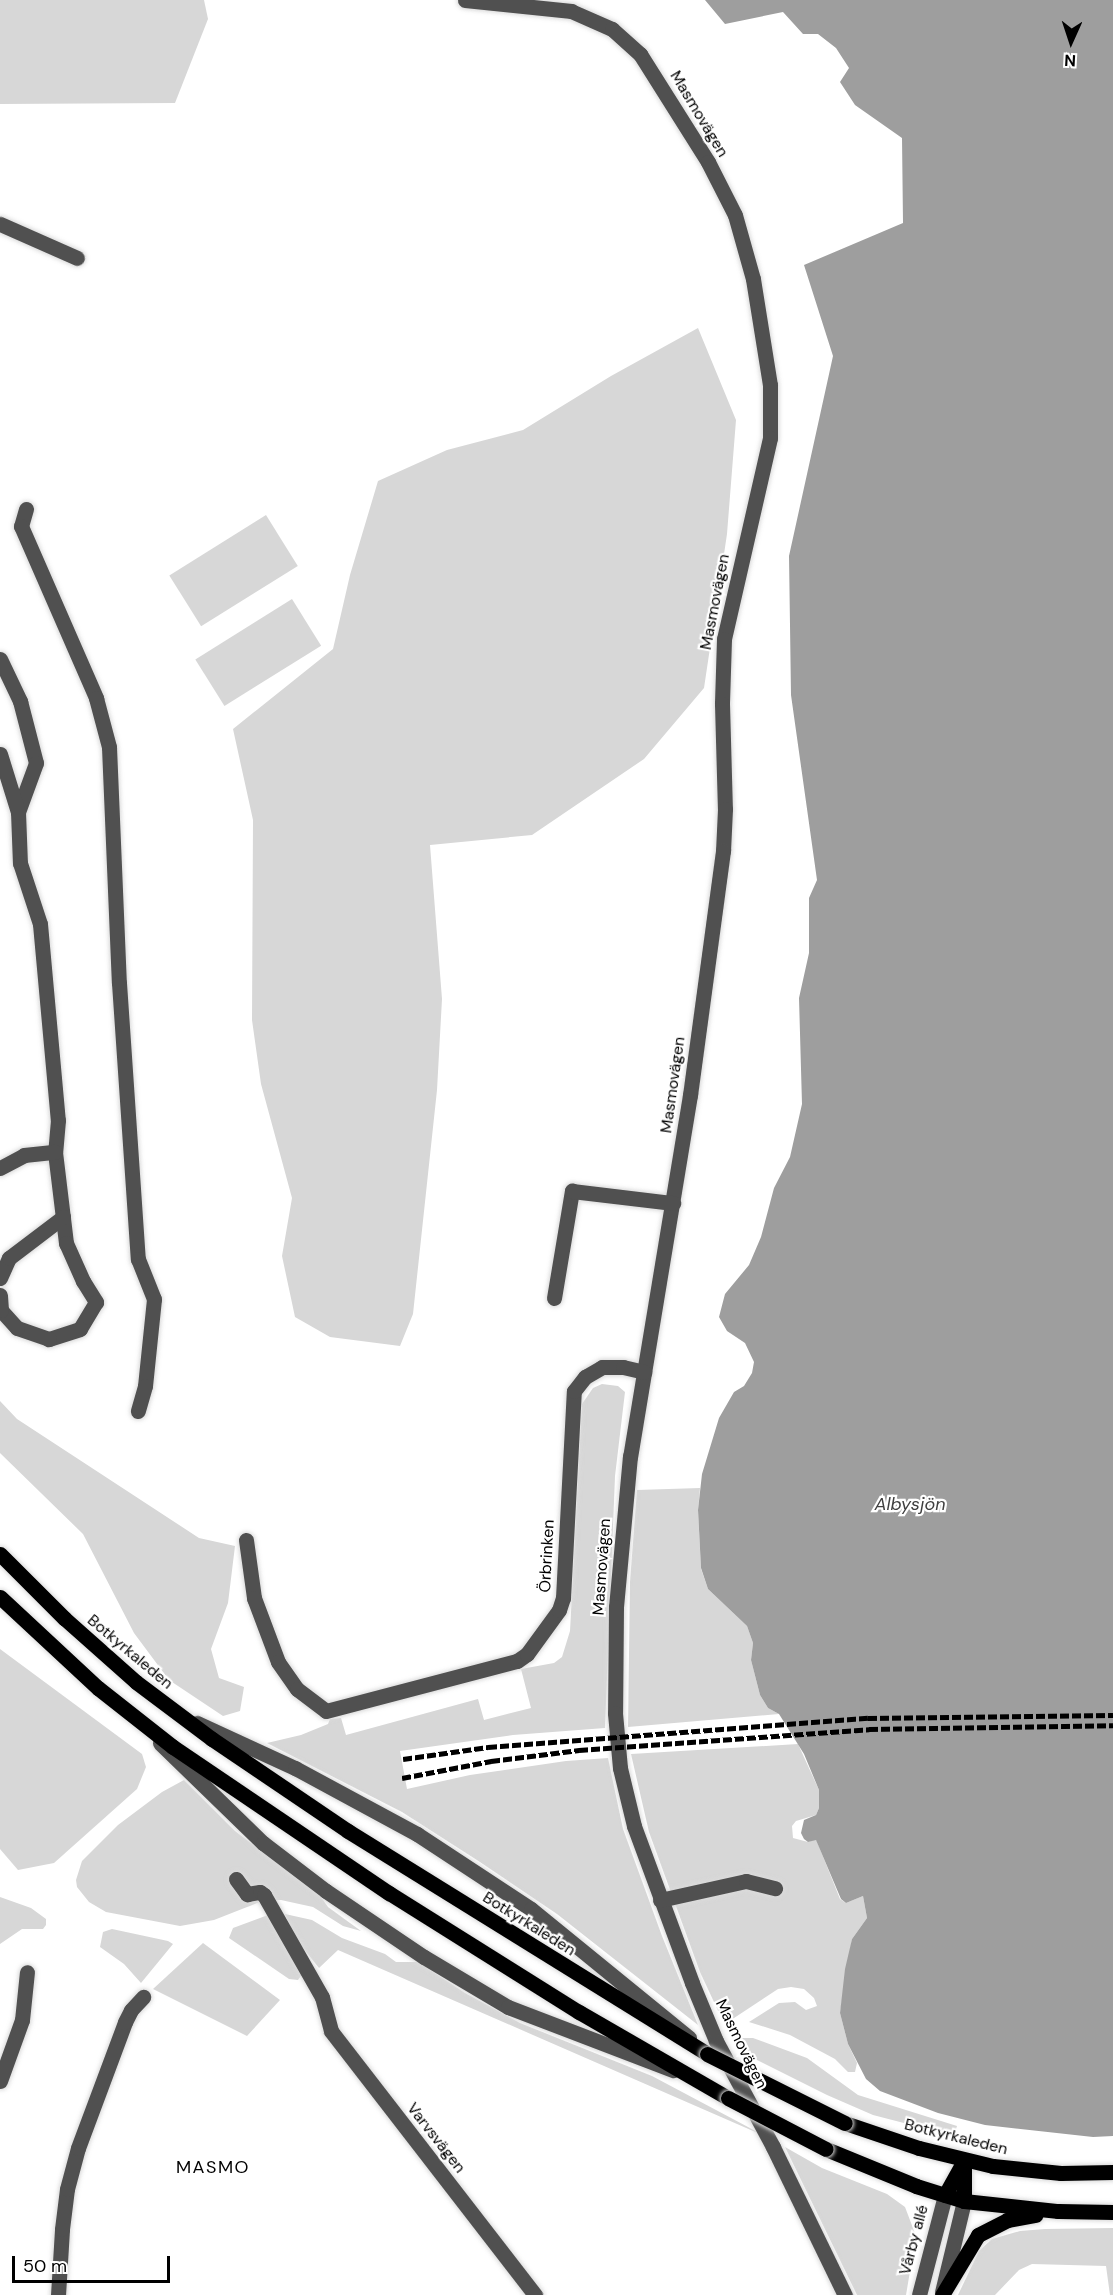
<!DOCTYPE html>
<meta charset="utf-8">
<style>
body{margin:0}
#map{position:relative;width:1113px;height:2295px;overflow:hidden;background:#fff;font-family:"DM Sans",sans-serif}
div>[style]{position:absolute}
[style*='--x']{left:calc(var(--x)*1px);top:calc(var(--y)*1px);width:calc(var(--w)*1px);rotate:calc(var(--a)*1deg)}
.green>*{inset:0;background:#d7d7d7;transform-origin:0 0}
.water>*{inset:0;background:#9e9e9e}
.roads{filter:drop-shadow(0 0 2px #dbdbdb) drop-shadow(0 0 2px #dbdbdb)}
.minor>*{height:15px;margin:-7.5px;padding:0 7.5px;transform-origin:7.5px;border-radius:7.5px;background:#505050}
.major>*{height:15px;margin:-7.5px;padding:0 7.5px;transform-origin:7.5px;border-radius:7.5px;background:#000}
.rail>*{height:4.5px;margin-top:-2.25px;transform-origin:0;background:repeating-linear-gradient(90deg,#000 0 9px,transparent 0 12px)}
.bridges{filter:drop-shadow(0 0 2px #dbdbdb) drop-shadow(0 0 2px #dbdbdb)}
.major-bridge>*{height:15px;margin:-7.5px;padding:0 7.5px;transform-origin:7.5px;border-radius:7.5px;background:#000}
span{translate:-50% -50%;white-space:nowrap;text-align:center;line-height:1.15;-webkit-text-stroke:4.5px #fff;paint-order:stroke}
.street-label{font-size:16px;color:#000}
.water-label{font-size:18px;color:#3f3f3f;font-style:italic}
.neighbourhood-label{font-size:18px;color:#000;letter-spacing:1.5px}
.north{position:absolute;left:1041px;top:12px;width:60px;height:60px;-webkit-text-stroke:4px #fff;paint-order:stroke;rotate:183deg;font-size:16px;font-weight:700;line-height:24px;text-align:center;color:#000}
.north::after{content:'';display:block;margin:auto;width:21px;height:27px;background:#000;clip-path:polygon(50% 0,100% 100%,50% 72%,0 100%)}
.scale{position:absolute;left:12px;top:2256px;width:158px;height:27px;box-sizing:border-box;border:3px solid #000;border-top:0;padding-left:8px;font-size:18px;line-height:21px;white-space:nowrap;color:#000;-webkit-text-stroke:4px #fff;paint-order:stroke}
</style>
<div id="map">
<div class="green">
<div style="clip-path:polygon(0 0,204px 0,208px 19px,175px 103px,0 104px)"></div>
<div style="clip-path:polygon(698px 328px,736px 420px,727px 534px,704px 688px,644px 759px,532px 835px,430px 845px,442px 999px,437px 1090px,413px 1314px,400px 1346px,330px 1337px,295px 1317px,282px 1256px,292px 1198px,261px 1084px,252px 1020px,253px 820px,233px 729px,333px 649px,350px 575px,378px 481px,447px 450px,523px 430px,611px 376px)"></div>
<div style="left:266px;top:515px;width:60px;height:114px;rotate:58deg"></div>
<div style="left:292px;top:599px;width:55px;height:114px;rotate:58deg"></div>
<div style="clip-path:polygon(602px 1384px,618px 1386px,625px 1392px,615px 1476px,605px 1728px,513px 1735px,400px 1751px,407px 1789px,470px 1775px,566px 1761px,608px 1758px,623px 1829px,662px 1936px,698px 2025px,557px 1914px,480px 1862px,402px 1812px,267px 1743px,301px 1735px,328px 1724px,330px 1719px,341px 1718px,346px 1735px,478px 1699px,484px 1720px,531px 1708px,521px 1669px,554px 1663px,562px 1657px,570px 1631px,582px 1404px,593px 1388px)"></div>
<div style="clip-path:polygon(0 1401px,17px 1419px,199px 1538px,235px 1546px,228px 1603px,211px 1649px,219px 1678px,244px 1687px,240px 1711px,223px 1716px,169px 1680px,134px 1633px,83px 1534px,0 1453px)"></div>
<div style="clip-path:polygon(700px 1488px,698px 1511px,701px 1569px,708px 1589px,747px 1626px,753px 1643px,751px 1660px,760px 1695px,768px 1708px,779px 1714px,628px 1727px,630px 1582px,637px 1490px)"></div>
<div style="clip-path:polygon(0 1649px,142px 1754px,146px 1767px,137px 1789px,54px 1863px,18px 1870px,0 1849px)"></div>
<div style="clip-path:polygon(798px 1744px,819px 1790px,819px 1808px,816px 1815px,796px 1821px,792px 1826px,793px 1838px,808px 1842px,816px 1839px,840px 1899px,846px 1903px,863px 1896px,867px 1918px,852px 1939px,840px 2013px,848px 2044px,857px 2063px,855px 2072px,848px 2072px,835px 2059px,790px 2035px,749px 2022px,779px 2003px,795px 2002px,806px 2010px,817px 2006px,814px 1998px,804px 1989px,791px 1987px,778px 1989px,731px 2020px,724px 2020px,720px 2015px,700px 1972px,649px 1832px,631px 1754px)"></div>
<div style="clip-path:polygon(184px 1780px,235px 1831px,321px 1897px,328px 1907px,361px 1931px,343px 1926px,313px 1907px,281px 1900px,262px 1901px,214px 1920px,180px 1926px,106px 1912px,89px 1902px,77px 1887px,76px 1880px,82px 1861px,118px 1825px,162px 1792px)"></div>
<div style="clip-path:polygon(0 1897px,31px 1908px,46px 1919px,46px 1925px,43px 1929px,22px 1929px,0 1944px)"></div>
<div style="clip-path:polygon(285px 1914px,312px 1920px,342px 1938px,385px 1954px,396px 1962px,418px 1962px,465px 1993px,520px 2023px,652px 2076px,767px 2137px,338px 1950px,319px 1968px,295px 1938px)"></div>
<div style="clip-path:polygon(268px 1915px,303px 1973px,298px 1980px,289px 1979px,229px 1938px,233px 1928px)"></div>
<div style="clip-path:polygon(112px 1929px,168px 1941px,173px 1944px,141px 1983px,124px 1964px,100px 1947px,103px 1932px)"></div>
<div style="clip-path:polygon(203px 1943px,280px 2000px,247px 2036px,153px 1989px)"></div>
<div style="clip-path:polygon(742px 2038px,753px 2038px,807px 2058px,858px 2095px,957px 2126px,954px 2136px,873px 2115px,827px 2095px,745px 2054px,737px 2045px)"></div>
<div style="clip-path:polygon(785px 2147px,822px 2168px,887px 2194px,905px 2207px,916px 2236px,906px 2295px,857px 2295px)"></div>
<div style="clip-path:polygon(1113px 2228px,1113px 2295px,1110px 2295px,1106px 2266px,1032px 2264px,1019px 2270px,995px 2295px,958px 2295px,979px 2251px,992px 2239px,1020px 2231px,1045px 2229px)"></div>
</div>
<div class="water">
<div style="clip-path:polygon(705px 0,1113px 0,1113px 2136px,1093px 2137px,985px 2125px,938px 2113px,880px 2091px,866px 2079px,848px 2044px,840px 2013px,845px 1969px,852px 1939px,867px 1918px,863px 1896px,846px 1903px,841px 1899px,816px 1840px,808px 1842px,804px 1839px,801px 1833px,804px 1820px,816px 1815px,819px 1808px,819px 1790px,804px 1754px,779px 1714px,768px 1708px,760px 1695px,751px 1660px,753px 1643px,747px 1626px,708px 1589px,701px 1568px,698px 1510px,702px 1474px,719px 1418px,734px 1392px,744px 1386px,752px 1373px,754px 1362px,745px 1343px,727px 1331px,719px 1317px,725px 1294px,749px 1265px,761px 1237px,774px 1188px,790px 1157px,802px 1104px,799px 998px,809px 953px,809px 898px,817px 880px,791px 695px,789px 556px,833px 356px,804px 265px,903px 223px,902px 138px,855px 105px,840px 82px,849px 68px,836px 48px,818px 34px,803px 34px,783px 12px,725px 24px)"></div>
</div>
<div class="roads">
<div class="minor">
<div style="--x:465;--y:0;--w:107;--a:5.9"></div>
<div style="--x:571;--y:11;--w:45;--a:23.7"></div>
<div style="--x:612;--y:29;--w:38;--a:42"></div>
<div style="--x:640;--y:54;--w:128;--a:57.8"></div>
<div style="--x:708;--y:162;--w:59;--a:63"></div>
<div style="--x:735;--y:215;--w:66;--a:74.3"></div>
<div style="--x:753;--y:279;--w:107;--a:80.9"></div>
<div style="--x:770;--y:385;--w:53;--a:90"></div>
<div style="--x:770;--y:438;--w:206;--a:102.9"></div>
<div style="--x:724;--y:639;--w:65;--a:91.8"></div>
<div style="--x:722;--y:704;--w:105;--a:88.4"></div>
<div style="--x:725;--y:809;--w:42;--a:92.7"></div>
<div style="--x:723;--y:851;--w:246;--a:97.7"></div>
<div style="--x:690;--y:1095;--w:366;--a:99.4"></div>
<div style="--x:630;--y:1456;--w:152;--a:95.3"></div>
<div style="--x:616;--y:1607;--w:106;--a:90.5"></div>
<div style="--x:615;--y:1713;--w:55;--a:84.8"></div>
<div style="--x:620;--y:1768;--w:60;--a:76.4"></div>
<div style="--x:634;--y:1826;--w:167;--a:69.7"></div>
<div style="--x:692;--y:1983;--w:63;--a:67.5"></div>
<div style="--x:716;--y:2041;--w:120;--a:61.7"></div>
<div style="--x:773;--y:2147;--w:165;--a:64.1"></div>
<div style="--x:0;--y:224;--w:84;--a:23.8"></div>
<div style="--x:26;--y:509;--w:18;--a:106"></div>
<div style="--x:21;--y:526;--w:188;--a:66.4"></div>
<div style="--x:96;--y:698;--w:51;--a:75.1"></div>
<div style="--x:109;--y:747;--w:236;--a:87.6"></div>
<div style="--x:119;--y:983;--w:277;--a:86.1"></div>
<div style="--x:138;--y:1259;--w:43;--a:68.2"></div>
<div style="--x:154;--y:1299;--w:87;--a:95.9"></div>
<div style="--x:145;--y:1386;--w:26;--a:106"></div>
<div style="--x:0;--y:659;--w:47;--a:64.5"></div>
<div style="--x:20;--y:701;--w:64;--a:75.5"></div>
<div style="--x:36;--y:763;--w:52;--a:110.2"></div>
<div style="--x:18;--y:812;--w:51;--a:87.8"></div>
<div style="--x:20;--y:863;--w:64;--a:71.8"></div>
<div style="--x:40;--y:924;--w:197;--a:84.8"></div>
<div style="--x:58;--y:1120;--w:32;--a:95"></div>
<div style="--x:55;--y:1152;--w:92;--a:83.1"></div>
<div style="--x:66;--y:1243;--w:42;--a:65.9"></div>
<div style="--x:83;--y:1281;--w:25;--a:58"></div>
<div style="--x:96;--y:1302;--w:31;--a:121"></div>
<div style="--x:80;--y:1329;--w:33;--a:162"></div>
<div style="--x:49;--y:1339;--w:34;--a:-161"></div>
<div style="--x:17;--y:1328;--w:24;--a:-132"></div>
<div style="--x:1;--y:1310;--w:15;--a:-94"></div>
<div style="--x:0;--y:754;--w:61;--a:72.8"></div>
<div style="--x:0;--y:1168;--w:27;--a:-28"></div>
<div style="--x:24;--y:1155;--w:31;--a:-6"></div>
<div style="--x:0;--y:1278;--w:22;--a:-66"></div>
<div style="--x:9;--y:1258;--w:68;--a:-37.2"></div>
<div style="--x:554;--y:1298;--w:109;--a:-80.5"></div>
<div style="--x:572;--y:1191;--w:102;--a:6.8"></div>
<div style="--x:246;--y:1540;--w:59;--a:82.1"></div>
<div style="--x:254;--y:1598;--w:68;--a:69.4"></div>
<div style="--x:278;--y:1662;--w:33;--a:55"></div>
<div style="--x:297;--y:1689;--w:36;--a:37"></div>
<div style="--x:326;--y:1711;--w:197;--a:-14.7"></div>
<div style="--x:517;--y:1661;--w:12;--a:-35"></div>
<div style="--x:527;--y:1654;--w:54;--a:-54"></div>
<div style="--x:559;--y:1610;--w:13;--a:-72"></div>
<div style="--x:563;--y:1598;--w:207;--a:-87"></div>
<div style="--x:574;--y:1391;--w:18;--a:-52"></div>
<div style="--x:585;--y:1377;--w:20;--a:-30"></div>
<div style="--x:602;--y:1367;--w:21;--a:0"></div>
<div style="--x:623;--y:1367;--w:22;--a:13"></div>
<div style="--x:197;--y:1723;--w:108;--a:24.7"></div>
<div style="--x:295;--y:1768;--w:139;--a:28.4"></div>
<div style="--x:417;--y:1834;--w:136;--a:33.3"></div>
<div style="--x:531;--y:1909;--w:204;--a:39.2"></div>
<div style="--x:160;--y:1743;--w:144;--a:44.2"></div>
<div style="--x:263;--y:1843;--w:79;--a:37.3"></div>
<div style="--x:326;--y:1891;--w:118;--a:34"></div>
<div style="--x:424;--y:1957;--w:98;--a:30.8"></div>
<div style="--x:508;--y:2007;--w:177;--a:20.9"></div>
<div style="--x:236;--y:1879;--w:19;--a:54"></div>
<div style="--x:247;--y:1894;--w:13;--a:-9"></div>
<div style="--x:260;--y:1892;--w:5;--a:37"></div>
<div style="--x:264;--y:1895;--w:117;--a:60.4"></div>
<div style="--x:322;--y:1997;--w:35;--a:75"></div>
<div style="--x:331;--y:2031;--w:334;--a:52.3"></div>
<div style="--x:660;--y:1900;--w:88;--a:-12.5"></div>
<div style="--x:746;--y:1881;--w:30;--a:14"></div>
<div style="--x:0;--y:2081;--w:65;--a:-70.2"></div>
<div style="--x:22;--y:2020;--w:48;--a:-84.1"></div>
<div style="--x:942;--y:2292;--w:94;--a:-76.4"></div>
<div style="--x:58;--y:2295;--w:66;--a:-86.5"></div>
<div style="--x:62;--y:2229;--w:40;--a:-82.9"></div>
<div style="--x:67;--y:2189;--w:42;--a:-75"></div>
<div style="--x:78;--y:2148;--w:134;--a:-69.5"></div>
<div style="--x:125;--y:2022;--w:13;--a:-63"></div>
<div style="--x:131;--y:2010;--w:18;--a:-47"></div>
<div style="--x:919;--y:2295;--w:103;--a:-75.4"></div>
</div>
<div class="major">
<div style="--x:0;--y:1554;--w:91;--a:45"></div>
<div style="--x:64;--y:1618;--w:96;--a:41.6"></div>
<div style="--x:136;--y:1682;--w:95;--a:36.9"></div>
<div style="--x:212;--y:1739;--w:164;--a:34.1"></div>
<div style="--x:348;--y:1831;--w:423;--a:31.8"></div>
<div style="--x:0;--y:1597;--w:134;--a:42.9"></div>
<div style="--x:98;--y:1688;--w:95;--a:38.2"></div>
<div style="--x:173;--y:1747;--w:261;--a:34.1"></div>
<div style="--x:389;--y:1893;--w:224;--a:32.1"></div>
<div style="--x:579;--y:2012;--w:172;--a:30"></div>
<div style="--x:845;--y:2123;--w:78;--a:18.7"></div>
<div style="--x:919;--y:2148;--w:76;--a:13.7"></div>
<div style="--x:993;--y:2166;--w:68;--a:5.9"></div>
<div style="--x:1061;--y:2173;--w:52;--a:-1.1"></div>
<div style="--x:826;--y:2149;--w:97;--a:22.3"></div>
<div style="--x:916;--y:2186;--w:50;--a:17.4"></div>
<div style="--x:964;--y:2201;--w:95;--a:6.1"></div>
<div style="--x:1058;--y:2211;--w:55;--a:1"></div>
<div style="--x:964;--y:2161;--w:40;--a:90"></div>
<div style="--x:945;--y:2195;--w:39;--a:-61"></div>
<div style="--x:942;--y:2295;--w:70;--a:-59"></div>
<div style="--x:978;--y:2235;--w:33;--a:-27"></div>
<div style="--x:1007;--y:2220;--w:29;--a:-10"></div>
</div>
</div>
<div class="rail">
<div style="--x:403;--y:1759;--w:86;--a:-8"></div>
<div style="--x:488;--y:1747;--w:381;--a:-4.4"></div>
<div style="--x:868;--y:1718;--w:245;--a:-0.7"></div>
<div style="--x:402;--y:1778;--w:91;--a:-10.8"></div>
<div style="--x:491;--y:1761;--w:89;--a:-7.1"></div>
<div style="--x:579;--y:1750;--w:291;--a:-4.1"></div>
<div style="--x:869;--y:1729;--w:244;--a:-0.9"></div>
</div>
<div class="bridges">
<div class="major-bridge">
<div style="--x:707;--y:2054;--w:154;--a:26.6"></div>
<div style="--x:728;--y:2098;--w:110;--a:27.5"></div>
</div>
</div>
<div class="street-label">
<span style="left:699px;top:114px;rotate:59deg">Masmovägen</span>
<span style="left:715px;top:602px;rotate:-79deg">Masmovägen</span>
<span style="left:673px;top:1085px;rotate:-82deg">Masmovägen</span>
<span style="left:547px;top:1556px;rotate:-87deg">Örbrinken</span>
<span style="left:602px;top:1567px;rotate:-86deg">Masmovägen</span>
<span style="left:130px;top:1652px;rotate:40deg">Botkyrkaleden</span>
<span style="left:529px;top:1924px;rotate:32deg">Botkyrkaleden</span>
<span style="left:741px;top:2044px;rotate:64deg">Masmovägen</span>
<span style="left:956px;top:2137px;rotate:14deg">Botkyrkaleden</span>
<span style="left:436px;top:2138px;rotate:52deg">Varvsvägen</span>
<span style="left:914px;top:2240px;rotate:-75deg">Vårby allé</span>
</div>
<div class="water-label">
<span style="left:910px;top:1504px">Albysjön</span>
</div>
<div class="neighbourhood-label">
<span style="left:213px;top:2167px">MASMO</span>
</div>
<div class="north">N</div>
<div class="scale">50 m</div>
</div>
